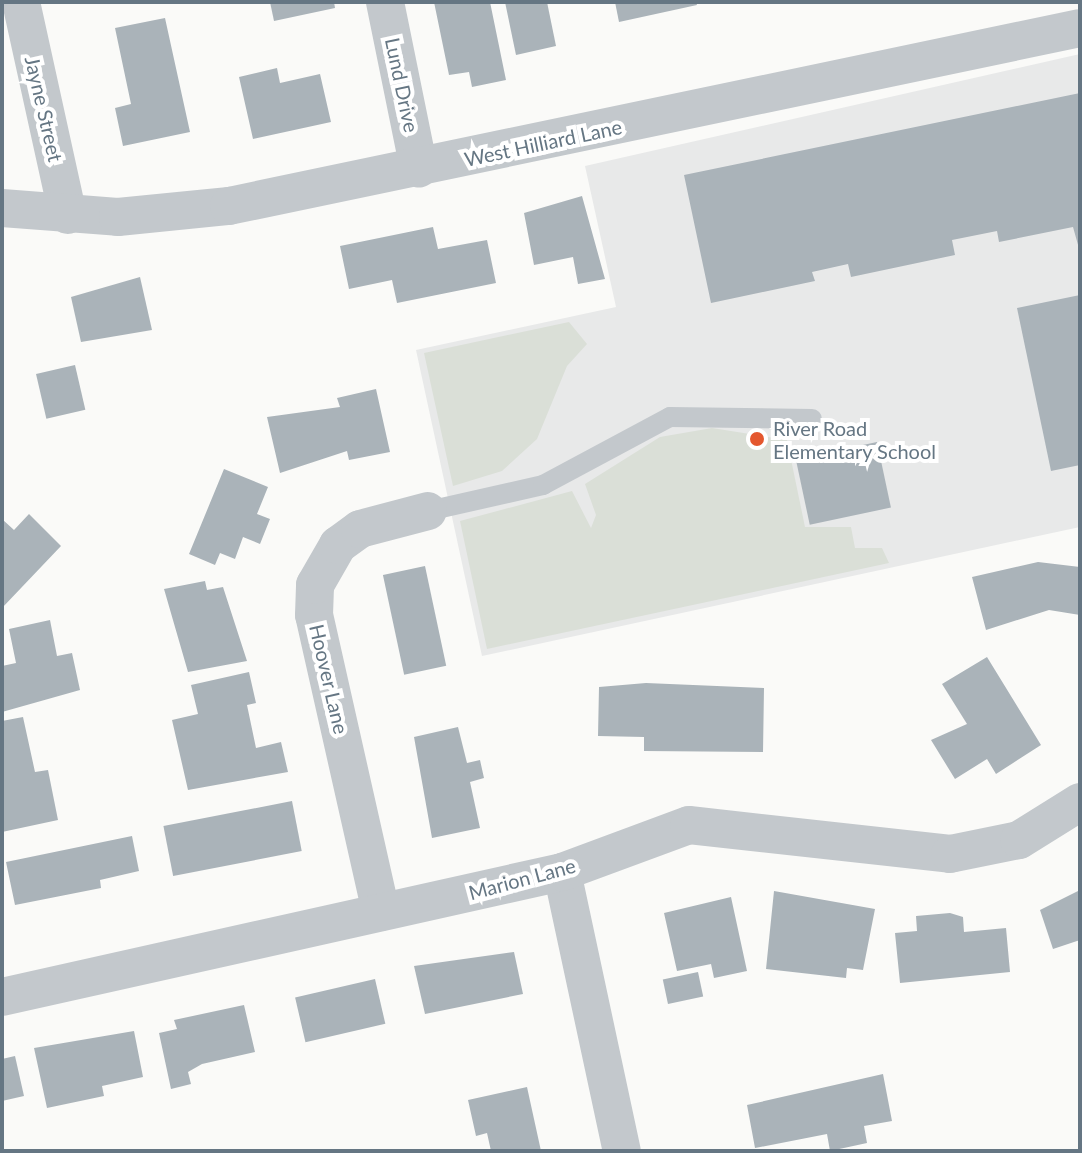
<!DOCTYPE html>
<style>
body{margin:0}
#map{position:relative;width:1082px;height:1153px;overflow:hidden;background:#fafaf8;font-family:Lato,sans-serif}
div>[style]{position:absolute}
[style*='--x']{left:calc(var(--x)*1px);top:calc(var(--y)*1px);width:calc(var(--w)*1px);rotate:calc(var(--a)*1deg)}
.built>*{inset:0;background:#e8e9e9}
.green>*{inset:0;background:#dadfd7}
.building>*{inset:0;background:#aab3b9;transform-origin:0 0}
.service>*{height:20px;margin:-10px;padding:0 10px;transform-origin:10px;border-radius:10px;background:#c3c8cc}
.minor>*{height:38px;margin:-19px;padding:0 19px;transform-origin:19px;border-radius:19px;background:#c3c8cc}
.dots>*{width:22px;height:22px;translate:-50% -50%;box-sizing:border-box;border:4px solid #fff;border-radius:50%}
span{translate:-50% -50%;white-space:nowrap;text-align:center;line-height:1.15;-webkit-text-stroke:8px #fff;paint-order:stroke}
.street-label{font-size:20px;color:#657683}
.poi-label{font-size:20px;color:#657683}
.left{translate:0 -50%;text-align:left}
.frame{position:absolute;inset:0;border:4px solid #657683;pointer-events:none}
</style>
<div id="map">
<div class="built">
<div style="clip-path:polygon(1080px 54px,1080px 527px,482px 656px,416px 350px,616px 307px,585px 166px)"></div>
</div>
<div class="green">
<div style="clip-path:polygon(569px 322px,587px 344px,567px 366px,537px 439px,502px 471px,453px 486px,424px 353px)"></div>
<div style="clip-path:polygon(712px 428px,787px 440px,805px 527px,851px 527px,855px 548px,882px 548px,889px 563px,487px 649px,460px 521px,572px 491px,591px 528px,596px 515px,585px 484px,660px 437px)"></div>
</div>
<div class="building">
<div style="clip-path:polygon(270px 2px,334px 2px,335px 8px,274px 21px)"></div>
<div style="clip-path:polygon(434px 2px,490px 2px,506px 80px,472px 87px,469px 72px,449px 75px)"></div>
<div style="clip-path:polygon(505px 2px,547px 2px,556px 46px,516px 55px)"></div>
<div style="clip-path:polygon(615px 2px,696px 2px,697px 5px,619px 22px)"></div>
<div style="clip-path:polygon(165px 18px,190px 132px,123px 146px,115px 108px,131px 104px,115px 28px)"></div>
<div style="clip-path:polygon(277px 68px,280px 83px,320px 74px,331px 122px,253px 139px,239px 77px)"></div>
<div style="clip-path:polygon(1080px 93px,1080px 252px,1073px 227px,999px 242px,997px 231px,952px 240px,955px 255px,851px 277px,848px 264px,812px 272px,815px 281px,711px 303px,684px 175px)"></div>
<div style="clip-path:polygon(582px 196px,605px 279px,578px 284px,573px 257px,534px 265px,524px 213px)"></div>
<div style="clip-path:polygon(433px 227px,438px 249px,487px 240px,496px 283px,397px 303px,392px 280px,349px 289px,340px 246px)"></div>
<div style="clip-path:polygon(140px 277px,152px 330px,81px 342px,71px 297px)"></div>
<div style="clip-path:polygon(1080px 295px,1080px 465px,1051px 471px,1017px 308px)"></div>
<div style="left:75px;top:365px;width:46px;height:40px;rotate:77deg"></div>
<div style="clip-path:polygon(376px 389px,390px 452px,349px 460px,347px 451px,280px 473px,267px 417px,340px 407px,337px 398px)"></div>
<div style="left:877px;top:442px;width:67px;height:83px;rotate:78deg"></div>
<div style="clip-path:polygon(224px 469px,268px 487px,257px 514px,270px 519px,260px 544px,243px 537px,235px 559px,220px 553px,215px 565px,189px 554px)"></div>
<div style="clip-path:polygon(29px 514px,61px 546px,2px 608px,2px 519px,14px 530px)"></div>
<div style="clip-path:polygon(1038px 562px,1080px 567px,1080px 615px,1049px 610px,986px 630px,972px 577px)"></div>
<div style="left:425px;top:566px;width:102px;height:43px;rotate:78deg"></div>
<div style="clip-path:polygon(205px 581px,207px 590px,223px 587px,247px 661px,188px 672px,164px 589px)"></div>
<div style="clip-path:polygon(50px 620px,57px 656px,72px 653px,80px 690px,2px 712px,2px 666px,16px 663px,9px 629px)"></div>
<div style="clip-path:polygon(987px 657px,1041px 745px,996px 774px,987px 759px,955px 779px,931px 740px,967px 724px,942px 684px)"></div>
<div style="clip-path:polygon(249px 672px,256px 703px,247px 705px,256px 748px,281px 742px,288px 772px,188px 790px,172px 720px,198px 714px,191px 685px)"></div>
<div style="clip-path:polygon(646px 683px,764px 688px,763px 752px,644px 751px,644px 737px,598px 736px,599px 687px)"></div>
<div style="clip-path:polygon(23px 717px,35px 772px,48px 770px,58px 820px,2px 832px,2px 721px)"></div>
<div style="clip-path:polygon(458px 727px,467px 763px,480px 760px,484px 778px,470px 782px,480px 828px,432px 838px,414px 737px)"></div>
<div style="left:292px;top:801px;width:51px;height:131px;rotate:79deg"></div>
<div style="clip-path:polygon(132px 836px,139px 871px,100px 880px,101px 888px,15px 905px,6px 862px)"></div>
<div style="clip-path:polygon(1080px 890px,1080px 940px,1053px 949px,1040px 910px)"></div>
<div style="clip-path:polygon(774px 891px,875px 909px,863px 970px,847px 968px,846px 978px,766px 969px)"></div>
<div style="clip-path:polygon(731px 897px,747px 971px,714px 978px,711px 964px,677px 971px,664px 913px)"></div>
<div style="clip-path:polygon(950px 913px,963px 917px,964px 932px,1006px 928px,1010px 972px,900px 983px,895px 933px,917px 931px,916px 916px)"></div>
<div style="clip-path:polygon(514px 952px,523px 994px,425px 1014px,414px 966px)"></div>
<div style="left:698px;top:972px;width:25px;height:36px;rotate:78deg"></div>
<div style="left:375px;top:979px;width:46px;height:82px;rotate:77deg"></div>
<div style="clip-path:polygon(244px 1005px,255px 1052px,202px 1064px,188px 1072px,191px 1084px,171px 1089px,159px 1033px,177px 1029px,174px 1020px)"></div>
<div style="clip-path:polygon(134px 1031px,143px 1077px,102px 1086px,104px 1096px,47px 1108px,34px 1048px)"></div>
<div style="clip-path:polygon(15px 1056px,24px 1096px,2px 1101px,2px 1059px)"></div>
<div style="clip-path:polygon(883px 1074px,892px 1121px,864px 1126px,867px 1143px,830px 1151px,827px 1134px,755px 1148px,747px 1105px)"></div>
<div style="clip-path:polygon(527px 1087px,541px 1151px,491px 1151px,487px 1133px,476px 1136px,468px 1100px)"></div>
</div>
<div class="service">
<div style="--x:428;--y:511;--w:118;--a:-12.7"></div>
<div style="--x:543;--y:485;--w:144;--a:-28.2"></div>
<div style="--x:670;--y:417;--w:142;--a:0.8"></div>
</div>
<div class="minor">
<div style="--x:21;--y:2;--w:218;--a:77.6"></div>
<div style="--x:385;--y:2;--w:170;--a:78.5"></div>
<div style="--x:2;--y:208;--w:116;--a:4.4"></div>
<div style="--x:118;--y:217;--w:112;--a:-5.7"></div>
<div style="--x:229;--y:206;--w:869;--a:-11.81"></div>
<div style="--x:562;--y:872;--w:285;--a:77.9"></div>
<div style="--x:381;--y:912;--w:304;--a:-102.7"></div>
<div style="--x:314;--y:615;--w:30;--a:-88"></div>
<div style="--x:315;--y:585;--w:46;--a:-60.1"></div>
<div style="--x:338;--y:545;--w:27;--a:-36"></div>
<div style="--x:360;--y:529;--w:70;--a:-14.8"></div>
<div style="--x:2;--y:997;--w:574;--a:-12.58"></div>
<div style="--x:562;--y:872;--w:135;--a:-20.3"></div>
<div style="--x:689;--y:825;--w:263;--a:6.3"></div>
<div style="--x:950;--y:854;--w:70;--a:-11.5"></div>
<div style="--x:1019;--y:840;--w:72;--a:-31.9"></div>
</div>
<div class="dots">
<div style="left:757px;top:439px;background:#e4572e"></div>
</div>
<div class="street-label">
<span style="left:402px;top:85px;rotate:78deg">Lund Drive</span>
<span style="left:44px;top:109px;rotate:77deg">Jayne Street</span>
<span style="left:543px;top:143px;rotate:-12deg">West Hilliard Lane</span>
<span style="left:329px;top:679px;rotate:77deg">Hoover Lane</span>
<span style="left:522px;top:879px;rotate:-15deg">Marion Lane</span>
</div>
<div class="poi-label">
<span class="left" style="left:773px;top:440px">River Road<br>Elementary School</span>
</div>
<div class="frame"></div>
</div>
